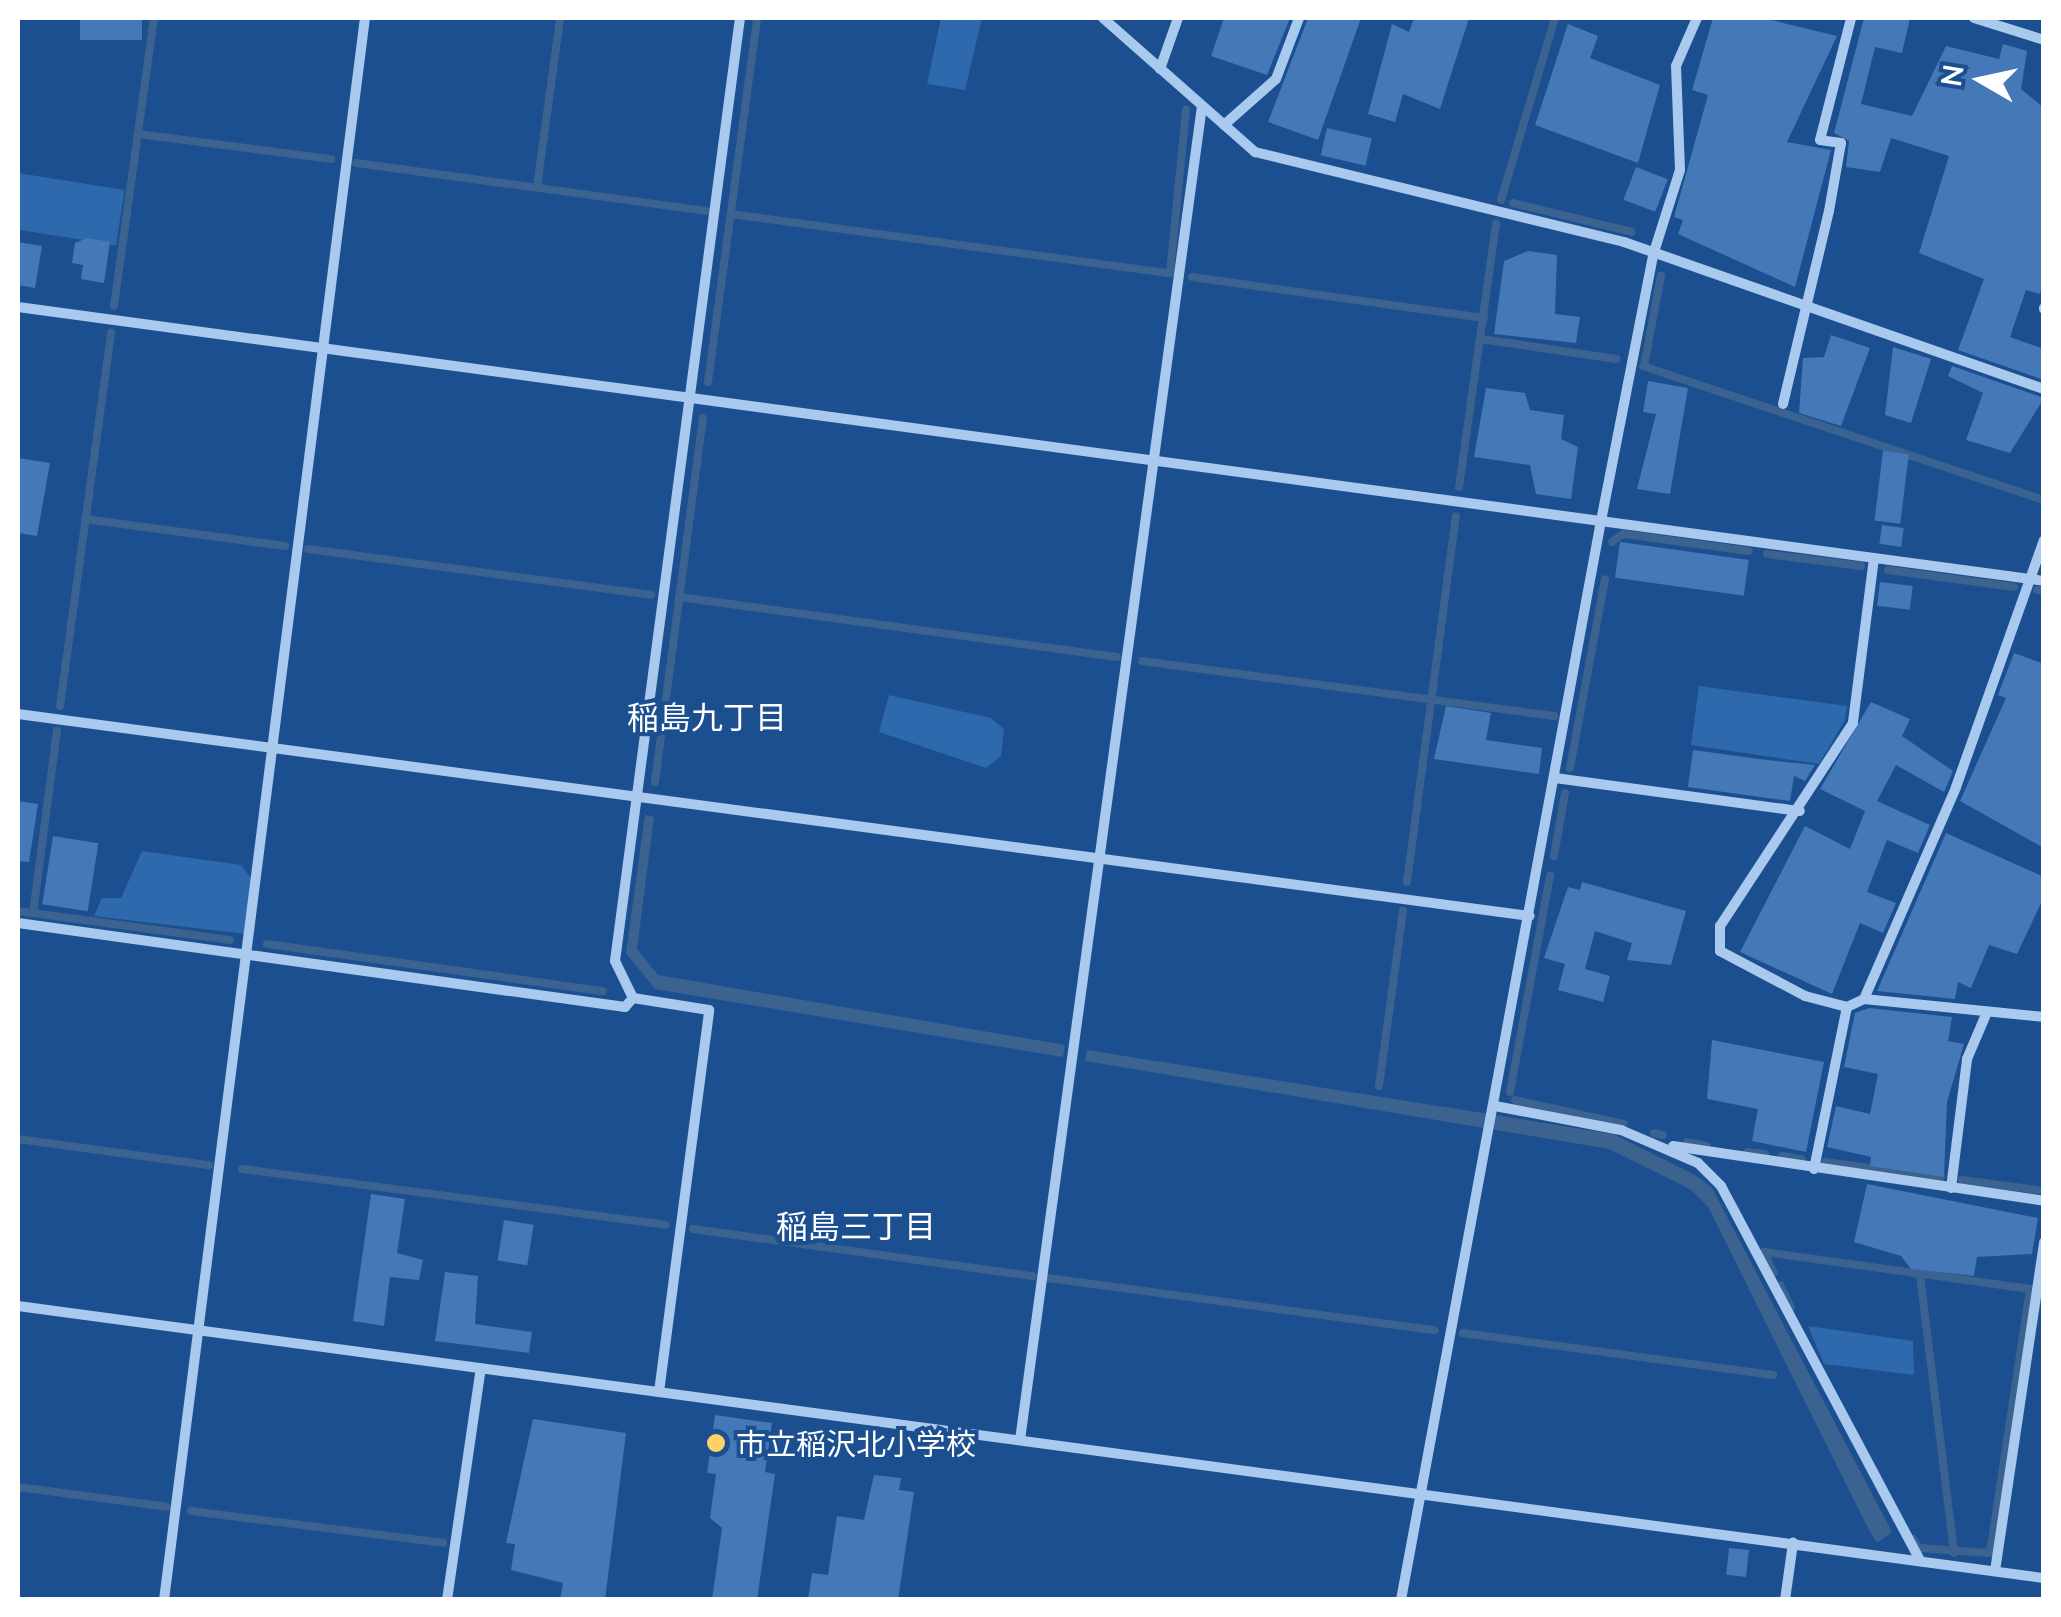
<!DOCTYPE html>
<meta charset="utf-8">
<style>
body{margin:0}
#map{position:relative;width:2061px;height:1617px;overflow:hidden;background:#1b4f8f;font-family:Lato,"Noto Sans JP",sans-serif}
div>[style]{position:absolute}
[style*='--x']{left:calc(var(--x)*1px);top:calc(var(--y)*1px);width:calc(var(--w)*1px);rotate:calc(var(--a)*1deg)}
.green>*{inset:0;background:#2e69ad;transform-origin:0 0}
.water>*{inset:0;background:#3c6290}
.stream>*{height:8px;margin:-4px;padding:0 4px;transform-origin:4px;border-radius:4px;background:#3c6290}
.building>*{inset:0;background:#4478b7;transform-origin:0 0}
.minor>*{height:10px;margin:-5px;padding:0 5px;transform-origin:5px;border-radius:5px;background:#a9c9ee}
.dots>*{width:28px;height:28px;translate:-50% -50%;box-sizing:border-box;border:5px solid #1b4f8f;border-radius:50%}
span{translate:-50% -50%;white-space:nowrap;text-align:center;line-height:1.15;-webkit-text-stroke:8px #1b4f8f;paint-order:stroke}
.poi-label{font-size:30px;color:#fff}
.left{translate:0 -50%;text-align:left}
.neighbourhood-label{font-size:32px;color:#fff}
.frame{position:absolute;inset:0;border:20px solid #fff;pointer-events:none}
.north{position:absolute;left:1931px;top:30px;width:100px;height:100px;-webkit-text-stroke:8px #1b4f8f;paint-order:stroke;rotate:279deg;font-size:28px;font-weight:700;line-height:40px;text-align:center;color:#fff}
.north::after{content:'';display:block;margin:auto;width:35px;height:45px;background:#fff;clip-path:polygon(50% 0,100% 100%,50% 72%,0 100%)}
</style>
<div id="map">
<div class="green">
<div style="clip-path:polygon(941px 18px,982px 18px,965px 90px,927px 84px)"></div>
<div style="left:18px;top:173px;width:108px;height:56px;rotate:9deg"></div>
<div style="clip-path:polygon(1699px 686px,1847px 706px,1845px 720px,1819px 764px,1691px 745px)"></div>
<div style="clip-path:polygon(889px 695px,991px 718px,1004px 729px,1001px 756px,986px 768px,879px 732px)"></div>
<div style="clip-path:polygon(142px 851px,241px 865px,254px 882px,246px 934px,94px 916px,102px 898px,121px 898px)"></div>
<div style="clip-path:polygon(1808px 1326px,1913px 1341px,1914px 1375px,1824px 1364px)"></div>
</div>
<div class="water">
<div style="clip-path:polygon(645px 815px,654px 817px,637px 949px,658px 975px,1065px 1045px,1063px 1057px,655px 989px,626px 953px)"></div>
<div style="clip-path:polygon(1087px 1050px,1613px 1134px,1695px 1175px,1712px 1188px,1892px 1532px,1877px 1543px,1869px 1530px,1708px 1207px,1690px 1189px,1609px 1149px,1085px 1061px)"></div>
</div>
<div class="stream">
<div style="--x:138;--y:134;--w:195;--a:7.4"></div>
<div style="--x:356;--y:163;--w:353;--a:7.8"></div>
<div style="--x:537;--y:187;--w:171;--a:-82.2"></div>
<div style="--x:1501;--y:200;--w:190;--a:-73.5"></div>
<div style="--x:1513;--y:203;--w:122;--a:13.7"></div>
<div style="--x:731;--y:214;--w:443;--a:7.7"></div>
<div style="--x:1170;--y:273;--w:164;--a:-84.4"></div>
<div style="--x:1192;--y:277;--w:295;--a:8"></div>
<div style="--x:114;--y:306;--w:291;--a:-82.1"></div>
<div style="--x:1481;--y:339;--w:137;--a:8.4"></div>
<div style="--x:1643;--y:366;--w:423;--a:18.5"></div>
<div style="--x:1644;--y:366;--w:92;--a:-79.3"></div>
<div style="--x:708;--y:382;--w:367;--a:-82.3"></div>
<div style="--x:1459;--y:487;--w:266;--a:-82"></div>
<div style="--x:85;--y:519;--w:202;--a:7.7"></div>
<div style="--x:1612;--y:542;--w:14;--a:-36"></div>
<div style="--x:1623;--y:534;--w:127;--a:7.7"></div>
<div style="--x:308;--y:549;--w:346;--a:7.6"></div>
<div style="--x:1767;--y:554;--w:95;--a:7.3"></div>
<div style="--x:1888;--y:570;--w:127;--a:7.7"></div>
<div style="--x:2037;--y:590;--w:7;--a:8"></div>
<div style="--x:679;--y:597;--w:442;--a:7.8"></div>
<div style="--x:1142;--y:661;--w:416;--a:7.6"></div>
<div style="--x:60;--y:706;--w:377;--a:-82.2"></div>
<div style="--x:1570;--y:768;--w:192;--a:-79.5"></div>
<div style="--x:655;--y:782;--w:367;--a:-82.5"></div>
<div style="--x:1554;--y:856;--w:64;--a:-80.1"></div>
<div style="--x:1407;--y:882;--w:369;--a:-82.4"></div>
<div style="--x:18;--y:911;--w:214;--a:7.8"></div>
<div style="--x:33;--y:913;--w:184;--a:-82.5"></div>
<div style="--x:267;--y:944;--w:339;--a:8"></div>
<div style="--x:1379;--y:1086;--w:177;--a:-82.2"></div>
<div style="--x:1510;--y:1092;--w:220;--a:-79.5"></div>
<div style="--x:1515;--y:1100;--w:111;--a:12.5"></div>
<div style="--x:1654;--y:1133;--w:9;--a:13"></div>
<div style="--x:18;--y:1139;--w:193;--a:7.8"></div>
<div style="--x:1687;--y:1142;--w:20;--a:11"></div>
<div style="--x:1747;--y:1152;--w:18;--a:6"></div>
<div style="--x:1782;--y:1156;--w:20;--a:9"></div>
<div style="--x:1825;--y:1162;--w:117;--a:7.4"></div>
<div style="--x:242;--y:1169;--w:427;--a:7.5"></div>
<div style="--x:1962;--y:1180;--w:76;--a:7.6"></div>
<div style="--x:693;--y:1229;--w:343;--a:7.9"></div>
<div style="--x:1764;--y:1252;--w:269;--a:7.9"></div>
<div style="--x:2030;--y:1289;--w:267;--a:98.6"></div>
<div style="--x:1990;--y:1553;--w:71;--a:-176"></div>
<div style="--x:1919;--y:1548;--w:11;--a:-124"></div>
<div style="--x:1764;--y:1252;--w:23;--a:65"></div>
<div style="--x:1920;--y:1275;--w:280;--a:83"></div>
<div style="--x:1048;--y:1278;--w:390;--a:7.7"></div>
<div style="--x:1780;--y:1285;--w:25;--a:64"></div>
<div style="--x:1463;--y:1333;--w:313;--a:7.7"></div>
<div style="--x:18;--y:1487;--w:150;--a:7.6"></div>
<div style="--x:191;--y:1511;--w:254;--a:7.2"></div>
</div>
<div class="building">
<div style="left:80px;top:18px;width:62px;height:22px"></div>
<div style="clip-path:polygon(1224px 18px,1290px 18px,1267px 75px,1211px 56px)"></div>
<div style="clip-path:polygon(1308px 18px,1361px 18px,1318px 140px,1268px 122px)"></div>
<div style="clip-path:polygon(1414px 18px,1469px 18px,1440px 109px,1403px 94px,1395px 122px,1368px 114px,1392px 24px,1409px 32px)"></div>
<div style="clip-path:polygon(1713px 18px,1763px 18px,1837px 36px,1787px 142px,1831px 150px,1795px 287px,1678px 234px,1683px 220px,1674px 217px,1708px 95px,1692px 90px)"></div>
<div style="clip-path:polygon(1864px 18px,1910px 18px,1902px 53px,1875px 47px,1861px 104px,1912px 116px,1946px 46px,1999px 59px,2003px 44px,2027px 51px,2021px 89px,2044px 108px,2044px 278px,2040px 294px,2026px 290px,2010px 337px,2044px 349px,2044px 380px,1958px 350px,1984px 279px,1919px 253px,1949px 156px,1891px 138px,1880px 172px,1846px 167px,1849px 141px,1834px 133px)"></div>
<div style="clip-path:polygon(1568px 24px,1598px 36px,1590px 58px,1660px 85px,1638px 163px,1535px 125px)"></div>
<div style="left:1327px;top:128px;width:46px;height:28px;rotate:13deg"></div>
<div style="left:1636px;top:167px;width:34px;height:35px;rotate:21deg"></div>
<div style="clip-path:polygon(87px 238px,110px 242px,104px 283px,81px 279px,83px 265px,72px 263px,75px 243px)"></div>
<div style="clip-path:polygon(18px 242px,42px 246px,35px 288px,18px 285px)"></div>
<div style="clip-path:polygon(1528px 251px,1557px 255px,1555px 314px,1580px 317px,1576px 343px,1494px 334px,1504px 261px)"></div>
<div style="clip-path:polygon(1831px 335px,1870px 348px,1841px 426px,1799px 413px,1803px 358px,1824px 357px)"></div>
<div style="clip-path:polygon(1893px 347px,1931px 359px,1911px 423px,1885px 415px)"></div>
<div style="clip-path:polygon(1952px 366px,2044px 398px,2010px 453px,1966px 440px,1983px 393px,1948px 376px)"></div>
<div style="clip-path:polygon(1648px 381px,1688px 388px,1670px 494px,1637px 489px,1656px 414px,1643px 412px)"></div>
<div style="clip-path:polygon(1486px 388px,1525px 393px,1530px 410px,1564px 415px,1561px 439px,1578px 447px,1571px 499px,1536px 494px,1530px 465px,1474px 457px)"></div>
<div style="left:1883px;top:451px;width:26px;height:70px;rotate:7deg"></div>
<div style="clip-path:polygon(18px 458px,50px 463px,37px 536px,18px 533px)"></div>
<div style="left:1882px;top:525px;width:22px;height:19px;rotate:8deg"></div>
<div style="left:1620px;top:542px;width:130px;height:36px;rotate:8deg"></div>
<div style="left:1880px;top:582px;width:33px;height:24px;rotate:7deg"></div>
<div style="clip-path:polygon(2014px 653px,2044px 664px,2044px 848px,1960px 801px,2006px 698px,1998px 695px)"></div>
<div style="clip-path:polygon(1871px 702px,1910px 719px,1902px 736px,1953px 771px,1944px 792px,1896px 765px,1877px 801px,1930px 825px,1918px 853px,1887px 840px,1867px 892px,1896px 903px,1883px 933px,1860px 923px,1832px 994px,1740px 952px,1805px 826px,1850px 849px,1865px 811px,1820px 789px)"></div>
<div style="clip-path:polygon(1446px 706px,1491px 713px,1486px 740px,1542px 748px,1539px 774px,1434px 759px)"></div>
<div style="clip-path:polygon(1693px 750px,1767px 760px,1815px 765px,1805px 781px,1794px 776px,1790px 801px,1688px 787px)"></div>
<div style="clip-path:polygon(18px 801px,38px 804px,29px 862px,18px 861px)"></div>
<div style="clip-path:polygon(1946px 833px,2044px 877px,2044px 897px,2017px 954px,1989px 945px,1971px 988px,1958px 982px,1955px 999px,1877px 991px)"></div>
<div style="left:53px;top:836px;width:46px;height:69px;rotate:9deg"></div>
<div style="clip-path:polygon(1582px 882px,1686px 911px,1671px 965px,1627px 960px,1632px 943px,1595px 931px,1585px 969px,1610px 976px,1603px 1002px,1558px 990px,1565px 964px,1544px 958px,1568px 887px,1580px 890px)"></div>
<div style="clip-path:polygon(1869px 1008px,1952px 1017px,1948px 1041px,1964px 1044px,1947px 1102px,1944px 1177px,1870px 1166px,1871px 1157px,1827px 1147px,1836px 1106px,1870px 1114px,1878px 1074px,1844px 1067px,1855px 1013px)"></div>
<div style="clip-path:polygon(1712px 1040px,1824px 1062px,1806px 1152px,1752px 1141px,1758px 1109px,1707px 1099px)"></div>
<div style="clip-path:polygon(1867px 1184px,2038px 1218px,2032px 1254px,1977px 1257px,1974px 1276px,1911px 1269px,1901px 1256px,1854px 1242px)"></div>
<div style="clip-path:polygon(371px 1194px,405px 1199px,397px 1253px,423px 1260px,419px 1280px,390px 1277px,384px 1326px,353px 1321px)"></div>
<div style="left:504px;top:1220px;width:30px;height:41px;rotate:9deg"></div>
<div style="clip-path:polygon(445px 1272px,478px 1276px,475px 1324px,532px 1332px,529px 1353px,435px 1341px)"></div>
<div style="clip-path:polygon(715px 1415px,772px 1423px,765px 1472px,775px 1474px,757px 1600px,712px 1600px,722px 1528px,710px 1518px,716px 1474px,707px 1473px)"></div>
<div style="clip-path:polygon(533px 1419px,626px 1433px,605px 1600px,560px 1600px,563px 1583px,511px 1570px,515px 1544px,506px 1543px)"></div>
<div style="clip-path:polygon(874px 1475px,901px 1478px,899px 1490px,914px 1492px,898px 1600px,808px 1600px,812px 1573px,828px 1575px,837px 1516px,864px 1520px)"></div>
<div style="left:1729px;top:1548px;width:20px;height:27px;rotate:6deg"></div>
</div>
<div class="minor">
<div style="--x:1103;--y:18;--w:203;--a:41.4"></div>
<div style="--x:1255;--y:152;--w:380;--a:13.7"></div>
<div style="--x:1624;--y:242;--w:445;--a:19.3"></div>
<div style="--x:1974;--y:18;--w:73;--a:17.4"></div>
<div style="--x:1160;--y:69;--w:54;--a:-70.6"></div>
<div style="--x:1224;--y:125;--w:69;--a:-41.5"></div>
<div style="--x:1276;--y:79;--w:65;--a:-69.3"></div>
<div style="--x:18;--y:307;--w:2044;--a:7.7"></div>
<div style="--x:2044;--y:308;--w:1;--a:90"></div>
<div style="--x:1783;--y:404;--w:198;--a:-76.6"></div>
<div style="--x:1829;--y:211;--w:69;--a:-80"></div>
<div style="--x:1841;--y:143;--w:21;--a:-172"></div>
<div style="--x:1820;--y:140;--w:126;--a:-75.7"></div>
<div style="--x:1874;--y:558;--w:166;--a:97.3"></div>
<div style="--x:1853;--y:723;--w:243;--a:123.2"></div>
<div style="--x:1720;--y:926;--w:25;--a:90"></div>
<div style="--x:1720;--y:951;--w:96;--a:27.9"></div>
<div style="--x:1805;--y:996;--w:43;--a:14.7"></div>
<div style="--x:1847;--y:1007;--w:19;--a:-25"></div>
<div style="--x:1864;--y:999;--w:181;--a:5.7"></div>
<div style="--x:18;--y:714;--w:1525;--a:7.61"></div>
<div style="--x:1555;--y:778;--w:247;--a:7.7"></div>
<div style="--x:18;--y:923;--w:613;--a:7.88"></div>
<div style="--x:625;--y:1007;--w:12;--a:-48"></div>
<div style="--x:1864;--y:999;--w:231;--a:-66.5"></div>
<div style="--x:1956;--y:787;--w:262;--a:-70.4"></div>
<div style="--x:1495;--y:1106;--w:128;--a:10.8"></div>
<div style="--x:1621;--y:1130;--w:84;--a:23.2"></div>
<div style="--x:1698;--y:1163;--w:33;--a:45"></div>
<div style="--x:1721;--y:1186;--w:425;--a:62"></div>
<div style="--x:1673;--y:1146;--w:375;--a:8.4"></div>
<div style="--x:1814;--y:1169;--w:165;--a:-78.5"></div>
<div style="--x:1951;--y:1188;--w:130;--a:-82.9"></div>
<div style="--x:1967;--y:1059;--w:51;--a:-66.9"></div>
<div style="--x:18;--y:1306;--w:2044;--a:7.65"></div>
<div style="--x:659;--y:1392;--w:385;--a:-82.5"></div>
<div style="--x:709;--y:1010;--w:77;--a:-171"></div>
<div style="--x:633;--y:998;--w:41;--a:-115.9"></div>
<div style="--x:615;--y:961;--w:951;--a:-82.45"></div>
<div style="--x:1020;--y:1440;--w:1346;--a:-82.23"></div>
<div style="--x:1995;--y:1571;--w:333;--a:-81.5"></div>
<div style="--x:164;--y:1600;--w:1595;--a:-82.76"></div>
<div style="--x:447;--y:1600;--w:234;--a:-81.7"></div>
<div style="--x:1401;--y:1600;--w:1097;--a:-79.5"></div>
<div style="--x:1601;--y:521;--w:274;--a:-78.9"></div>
<div style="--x:1654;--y:252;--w:86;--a:-72.4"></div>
<div style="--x:1680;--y:170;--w:104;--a:-92.2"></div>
<div style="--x:1676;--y:66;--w:52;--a:-66.4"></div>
<div style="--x:1785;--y:1600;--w:58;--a:-82"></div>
</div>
<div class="dots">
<div style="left:716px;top:1443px;background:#ffd166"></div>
</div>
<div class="poi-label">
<span class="left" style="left:736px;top:1443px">市立稲沢北小学校</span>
</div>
<div class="neighbourhood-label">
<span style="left:707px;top:717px">稲島九丁目</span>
<span style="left:856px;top:1226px">稲島三丁目</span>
</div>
<div class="frame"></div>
<div class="north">N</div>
</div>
